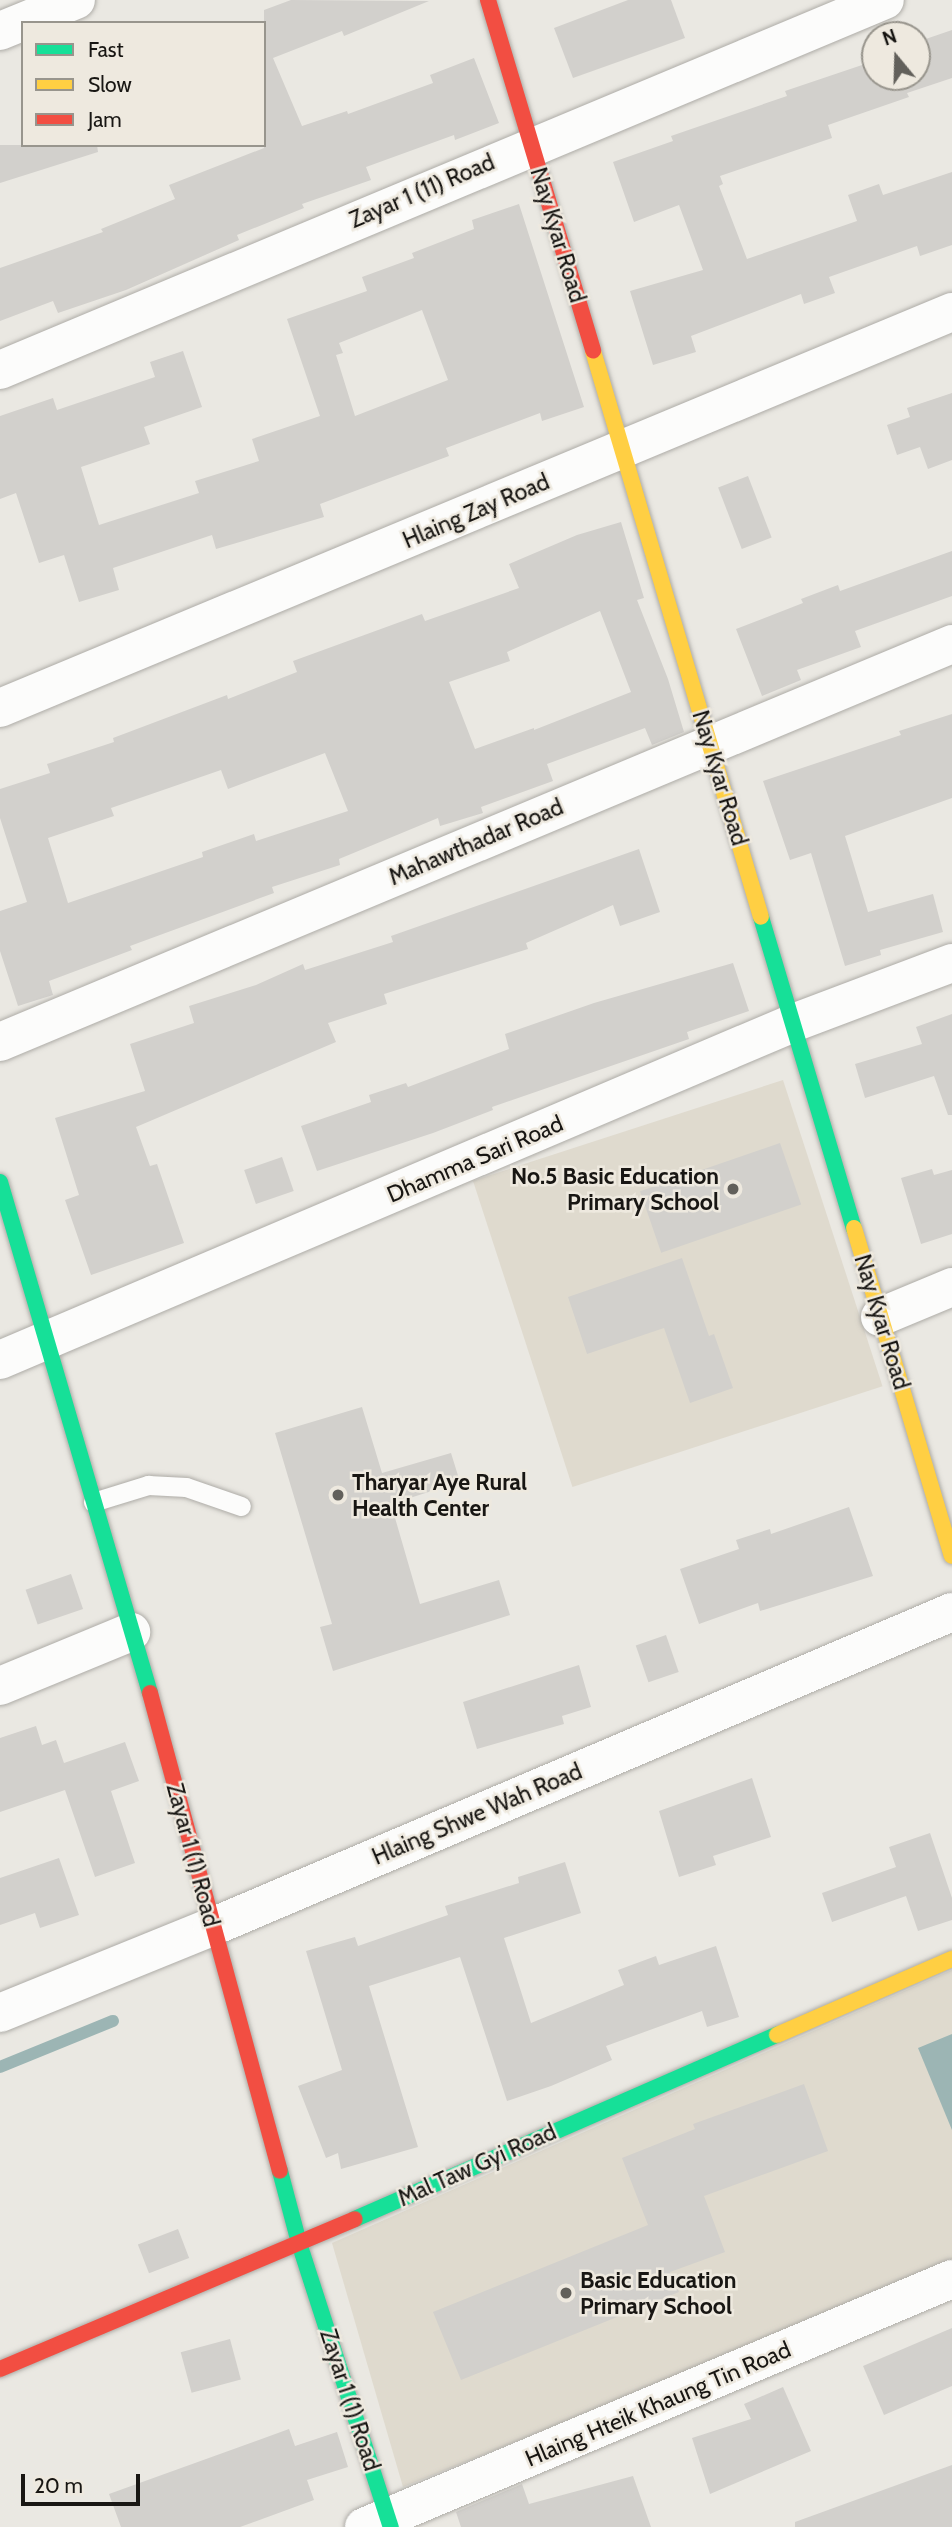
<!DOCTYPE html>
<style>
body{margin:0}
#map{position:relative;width:952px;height:2527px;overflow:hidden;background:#eae8e2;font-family:Cabin,sans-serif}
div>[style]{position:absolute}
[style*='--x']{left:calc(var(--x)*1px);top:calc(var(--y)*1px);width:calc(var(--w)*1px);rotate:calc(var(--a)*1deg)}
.built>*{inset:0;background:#dfdace;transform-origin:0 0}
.water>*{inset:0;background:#9cb5b4}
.stream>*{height:12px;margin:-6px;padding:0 6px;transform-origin:6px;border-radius:6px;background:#9cb5b4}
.building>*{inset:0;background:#d2d0cc;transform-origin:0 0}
.roads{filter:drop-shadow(0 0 2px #aeaca7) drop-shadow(0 0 2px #aeaca7)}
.lane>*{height:19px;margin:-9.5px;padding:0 9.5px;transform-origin:9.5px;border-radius:9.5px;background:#fcfcfb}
.street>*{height:38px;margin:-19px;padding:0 19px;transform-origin:19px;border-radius:19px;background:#fcfcfb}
.fast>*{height:16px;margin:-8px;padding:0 8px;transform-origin:8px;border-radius:8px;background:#16e098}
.slow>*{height:16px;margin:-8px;padding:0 8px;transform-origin:8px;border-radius:8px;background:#ffcf43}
.jam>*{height:16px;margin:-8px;padding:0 8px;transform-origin:8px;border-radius:8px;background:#f24e42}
.dots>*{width:19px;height:19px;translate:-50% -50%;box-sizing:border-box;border:4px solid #eee9df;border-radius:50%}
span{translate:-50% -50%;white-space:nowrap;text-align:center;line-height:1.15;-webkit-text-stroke:5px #eee9df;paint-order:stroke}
.street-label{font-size:23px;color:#181613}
.poi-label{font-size:23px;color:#181613;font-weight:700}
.right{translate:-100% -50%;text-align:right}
.left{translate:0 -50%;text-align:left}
.legend{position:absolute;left:21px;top:21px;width:245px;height:126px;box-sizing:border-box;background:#eee9df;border:2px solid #98958d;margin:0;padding:9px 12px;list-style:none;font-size:21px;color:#181613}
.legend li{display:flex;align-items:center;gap:14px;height:35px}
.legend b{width:35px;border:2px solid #98958d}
.north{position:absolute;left:861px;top:21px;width:70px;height:70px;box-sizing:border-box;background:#eee9df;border:2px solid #98958d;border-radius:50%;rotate:341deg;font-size:19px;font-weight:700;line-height:28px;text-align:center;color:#181613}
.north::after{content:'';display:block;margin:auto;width:24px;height:32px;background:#62605b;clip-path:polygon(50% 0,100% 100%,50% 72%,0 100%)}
.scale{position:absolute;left:21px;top:2474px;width:119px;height:32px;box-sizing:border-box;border:4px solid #181613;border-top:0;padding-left:9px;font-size:21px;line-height:24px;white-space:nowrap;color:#181613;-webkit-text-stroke:5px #eee9df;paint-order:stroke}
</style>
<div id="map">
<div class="built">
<div style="left:783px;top:1080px;width:322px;height:326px;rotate:72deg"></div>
<div style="clip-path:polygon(952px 1970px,952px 2266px,403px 2487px,332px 2243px)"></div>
</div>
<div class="water">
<div style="clip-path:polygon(952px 2034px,952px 2130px,918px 2048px)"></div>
</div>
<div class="stream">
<div style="--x:0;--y:2067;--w:122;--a:-22.2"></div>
</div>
<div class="building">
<div style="clip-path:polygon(291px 0,429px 1px,344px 36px,342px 31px,273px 58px,302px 126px,347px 111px,348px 114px,433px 83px,430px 75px,474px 58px,499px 123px,455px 140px,454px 135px,366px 167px,371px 180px,302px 204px,304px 208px,237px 235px,239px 240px,126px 290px,58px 313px,53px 301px,0 321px,0 268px,103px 232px,101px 229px,175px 199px,169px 185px,264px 148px,264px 10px)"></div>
<div style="clip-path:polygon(628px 0,671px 0,685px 38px,573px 78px,554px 28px)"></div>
<div style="clip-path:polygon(952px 30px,952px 78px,907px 93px,909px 97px,828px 125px,832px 138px,720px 176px,723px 184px,719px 186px,747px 259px,857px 221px,848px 195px,879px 184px,883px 195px,952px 172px,952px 245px,920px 256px,917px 246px,829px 277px,835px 293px,804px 304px,801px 294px,691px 336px,696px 352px,653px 365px,630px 291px,703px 270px,679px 205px,634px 222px,613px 162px,673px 141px,671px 136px,787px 96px,785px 91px,865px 64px,864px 61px,875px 57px,875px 77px,917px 77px,917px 42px)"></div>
<div style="clip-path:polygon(0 145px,97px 145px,98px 152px,0 183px)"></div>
<div style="clip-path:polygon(evenodd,519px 204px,584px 407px,542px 421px,540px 413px,446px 448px,449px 456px,320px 504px,324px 517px,216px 549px,212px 535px,113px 568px,119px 590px,79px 602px,64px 555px,39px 563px,16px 493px,0 499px,0 416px,53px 398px,57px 410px,155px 377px,150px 362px,183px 351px,202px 407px,144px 427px,150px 444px,81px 467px,99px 525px,199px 493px,195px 481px,259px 461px,252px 439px,320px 416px,287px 319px,367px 291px,362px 277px,414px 258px,412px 253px,474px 229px,472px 220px,519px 204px,422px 310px,448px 380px,355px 416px,336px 355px,343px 353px,339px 343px,422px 310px)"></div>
<div style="clip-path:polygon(952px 393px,952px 460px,928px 469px,920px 447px,897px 455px,887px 425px,910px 417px,907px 408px)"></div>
<div style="left:748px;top:476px;width:66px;height:32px;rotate:69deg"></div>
<div style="clip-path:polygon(evenodd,621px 522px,644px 598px,637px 600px,668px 679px,684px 732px,652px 745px,645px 728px,547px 764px,553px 781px,481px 807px,483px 813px,440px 826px,438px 818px,339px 859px,340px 865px,272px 887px,274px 893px,130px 946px,132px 950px,49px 981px,53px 995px,18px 1006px,0 951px,0 911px,27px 902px,0 818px,0 789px,50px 773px,47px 764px,114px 742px,113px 738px,227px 695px,228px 699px,297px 672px,293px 661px,422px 614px,425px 621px,519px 588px,509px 564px,577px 535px,621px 522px,600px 611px,631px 692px,534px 730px,534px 728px,475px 749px,449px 682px,510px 661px,507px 652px,600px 611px,621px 522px,325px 753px,348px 811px,256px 841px,254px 834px,202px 852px,203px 857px,68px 903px,48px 838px,114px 816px,111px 808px,221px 770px,228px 789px,325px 753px)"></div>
<div style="clip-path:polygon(952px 551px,952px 596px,855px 631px,861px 647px,797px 670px,801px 680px,762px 696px,736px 629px,803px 603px,801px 599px,838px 585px,840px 591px)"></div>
<div style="clip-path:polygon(952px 714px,952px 798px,845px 836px,868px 912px,933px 894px,943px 932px,880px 950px,881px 955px,845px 966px,811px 853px,790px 860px,763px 781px,901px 735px,899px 731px)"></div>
<div style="clip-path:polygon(639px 849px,660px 912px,620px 926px,613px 905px,526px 943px,528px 949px,384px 994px,387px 1004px,328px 1023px,336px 1042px,136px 1127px,150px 1166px,157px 1164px,184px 1243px,91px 1275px,65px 1200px,79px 1195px,55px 1118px,145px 1091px,130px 1044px,194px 1023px,189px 1006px,256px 985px,303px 964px,305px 970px,393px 942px,391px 936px)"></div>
<div style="clip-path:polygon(733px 963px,749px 1011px,687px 1032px,689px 1039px,492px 1107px,493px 1110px,433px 1133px,317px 1171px,301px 1126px,371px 1102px,369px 1095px,406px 1083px,408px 1087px,509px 1049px,505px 1034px,594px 1003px)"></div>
<div style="clip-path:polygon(952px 1014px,952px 1115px,948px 1115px,934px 1076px,865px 1098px,855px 1064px,922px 1044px,916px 1027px)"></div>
<div style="left:780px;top:1143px;width:65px;height:148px;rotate:71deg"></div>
<div style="left:282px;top:1157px;width:36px;height:40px;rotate:71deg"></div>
<div style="clip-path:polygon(932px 1169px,934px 1175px,952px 1170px,952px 1234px,921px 1244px,901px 1178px)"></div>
<div style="clip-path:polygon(682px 1258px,709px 1336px,714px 1334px,733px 1388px,690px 1403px,664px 1328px,587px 1354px,568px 1297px)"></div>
<div style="clip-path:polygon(362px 1407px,382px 1473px,451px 1453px,460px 1482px,391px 1504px,420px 1604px,499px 1580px,510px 1615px,333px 1671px,320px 1627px,332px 1624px,275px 1433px)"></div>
<div style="clip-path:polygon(849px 1507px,873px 1576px,760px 1611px,758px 1603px,699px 1624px,680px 1569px,739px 1549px,736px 1540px,770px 1529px,771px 1534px)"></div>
<div style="left:71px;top:1574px;width:37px;height:48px;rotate:71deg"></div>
<div style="left:666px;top:1635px;width:39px;height:32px;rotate:71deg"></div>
<div style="clip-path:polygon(579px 1665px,591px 1707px,562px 1716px,564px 1724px,477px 1749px,463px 1702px)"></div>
<div style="clip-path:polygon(36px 1726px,42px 1745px,56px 1740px,64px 1763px,125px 1742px,139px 1781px,111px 1791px,135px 1863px,95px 1877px,65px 1790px,0 1812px,0 1738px)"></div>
<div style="clip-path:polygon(752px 1778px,771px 1837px,713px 1856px,716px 1865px,679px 1877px,659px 1811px)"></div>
<div style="clip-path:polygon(930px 1833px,952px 1898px,952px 1920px,918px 1931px,906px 1896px,832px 1922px,822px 1893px,896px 1867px,889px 1847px)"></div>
<div style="clip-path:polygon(59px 1858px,79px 1915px,40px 1928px,35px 1913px,0 1925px,0 1878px)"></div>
<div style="clip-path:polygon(565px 1862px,581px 1913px,504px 1938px,531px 2023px,624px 1985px,618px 1970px,656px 1956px,659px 1965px,716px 1946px,739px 2017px,707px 2027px,702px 2011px,606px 2046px,612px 2060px,551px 2086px,507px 2101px,460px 1957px,369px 1986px,418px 2147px,341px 2169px,338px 2153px,326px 2158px,298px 2086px,342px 2070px,306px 1951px,355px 1937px,358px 1946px,448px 1915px,445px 1906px,519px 1883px,518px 1877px)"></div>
<div style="clip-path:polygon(804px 2084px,828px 2151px,704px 2196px,725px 2252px,670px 2272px,679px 2292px,461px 2380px,433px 2312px,648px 2225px,622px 2158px,695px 2129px,693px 2124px)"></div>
<div style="left:178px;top:2229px;width:31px;height:43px;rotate:69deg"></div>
<div style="clip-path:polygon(952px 2328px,952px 2386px,884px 2415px,863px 2366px)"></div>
<div style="left:230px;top:2339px;width:42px;height:51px;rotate:75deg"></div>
<div style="clip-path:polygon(783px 2387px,811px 2451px,710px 2494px,692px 2438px,751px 2419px,744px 2404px)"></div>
<div style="clip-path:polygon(289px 2429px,295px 2446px,337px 2432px,348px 2467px,307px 2480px,314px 2500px,240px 2527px,121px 2527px,109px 2494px)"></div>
<div style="clip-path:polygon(952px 2465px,952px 2527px,795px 2527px,795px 2522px)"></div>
<div style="clip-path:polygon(633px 2476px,651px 2527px,461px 2527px,456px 2512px,522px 2484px,529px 2504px)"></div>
</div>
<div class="roads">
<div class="lane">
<div style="--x:93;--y:1502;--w:58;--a:-17.2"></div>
<div style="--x:148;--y:1485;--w:38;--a:3"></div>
<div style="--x:186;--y:1487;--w:58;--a:19.1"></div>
</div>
<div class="street">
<div style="--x:0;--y:31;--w:82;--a:-22.2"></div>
<div style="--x:0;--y:370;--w:959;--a:-22.69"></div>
<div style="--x:0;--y:708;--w:1031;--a:-22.59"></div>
<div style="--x:0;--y:1042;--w:1032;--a:-22.69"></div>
<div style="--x:880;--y:1317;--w:78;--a:-22.6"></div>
<div style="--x:0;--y:1360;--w:862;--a:-23.02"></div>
<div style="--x:793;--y:1023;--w:170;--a:-20.7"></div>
<div style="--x:0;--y:1686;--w:142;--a:-22.4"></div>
<div style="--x:0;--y:2013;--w:229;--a:-22.1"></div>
<div style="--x:212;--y:1927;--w:804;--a:-23.06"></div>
<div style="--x:364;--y:2527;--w:638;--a:-22.87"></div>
</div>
<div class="fast">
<div style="--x:761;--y:917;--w:325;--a:73.4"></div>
<div style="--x:0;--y:1182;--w:533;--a:73.64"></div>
<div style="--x:280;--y:2171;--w:74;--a:75.2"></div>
<div style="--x:299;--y:2243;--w:299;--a:72.1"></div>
<div style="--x:355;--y:2219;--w:460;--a:-23.6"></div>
</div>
<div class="slow">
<div style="--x:593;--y:351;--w:590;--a:73.47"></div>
<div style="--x:854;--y:1228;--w:342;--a:73.4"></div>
<div style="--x:777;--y:2035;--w:191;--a:-23.5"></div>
</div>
<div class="jam">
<div style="--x:488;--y:0;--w:366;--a:73.3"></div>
<div style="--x:150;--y:1693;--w:495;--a:74.8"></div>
<div style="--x:0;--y:2369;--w:385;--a:-22.9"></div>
</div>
</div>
<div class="dots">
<div style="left:733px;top:1189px;background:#62605b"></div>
<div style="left:338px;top:1495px;background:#62605b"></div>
<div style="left:566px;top:2293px;background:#62605b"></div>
</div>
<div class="street-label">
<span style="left:422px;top:191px;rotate:-23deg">Zayar 1 (11) Road</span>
<span style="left:558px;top:235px;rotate:73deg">Nay Kyar Road</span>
<span style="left:476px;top:511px;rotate:-23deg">Hlaing Zay Road</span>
<span style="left:720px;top:778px;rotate:73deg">Nay Kyar Road</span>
<span style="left:476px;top:842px;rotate:-23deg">Mahawthadar Road</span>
<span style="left:475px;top:1159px;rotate:-23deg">Dhamma Sari Road</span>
<span style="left:882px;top:1322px;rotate:73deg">Nay Kyar Road</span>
<span style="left:477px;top:1814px;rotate:-23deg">Hlaing Shwe Wah Road</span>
<span style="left:193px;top:1855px;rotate:75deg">Zayar 1 (1) Road</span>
<span style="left:477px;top:2165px;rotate:-24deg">Mal Taw Gyi Road</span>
<span style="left:350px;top:2400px;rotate:72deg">Zayar 1 (1) Road</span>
<span style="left:658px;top:2404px;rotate:-23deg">Hlaing Hteik Khaung Tin Road</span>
</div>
<div class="poi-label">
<span class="right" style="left:719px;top:1189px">No.5 Basic Education<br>Primary School</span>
<span class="left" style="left:352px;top:1495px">Tharyar Aye Rural<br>Health Center</span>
<span class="left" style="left:580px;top:2293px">Basic Education<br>Primary School</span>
</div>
<ul class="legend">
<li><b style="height:9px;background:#16e098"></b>Fast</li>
<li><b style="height:9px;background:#ffcf43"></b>Slow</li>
<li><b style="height:9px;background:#f24e42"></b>Jam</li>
</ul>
<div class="north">N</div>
<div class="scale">20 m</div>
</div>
